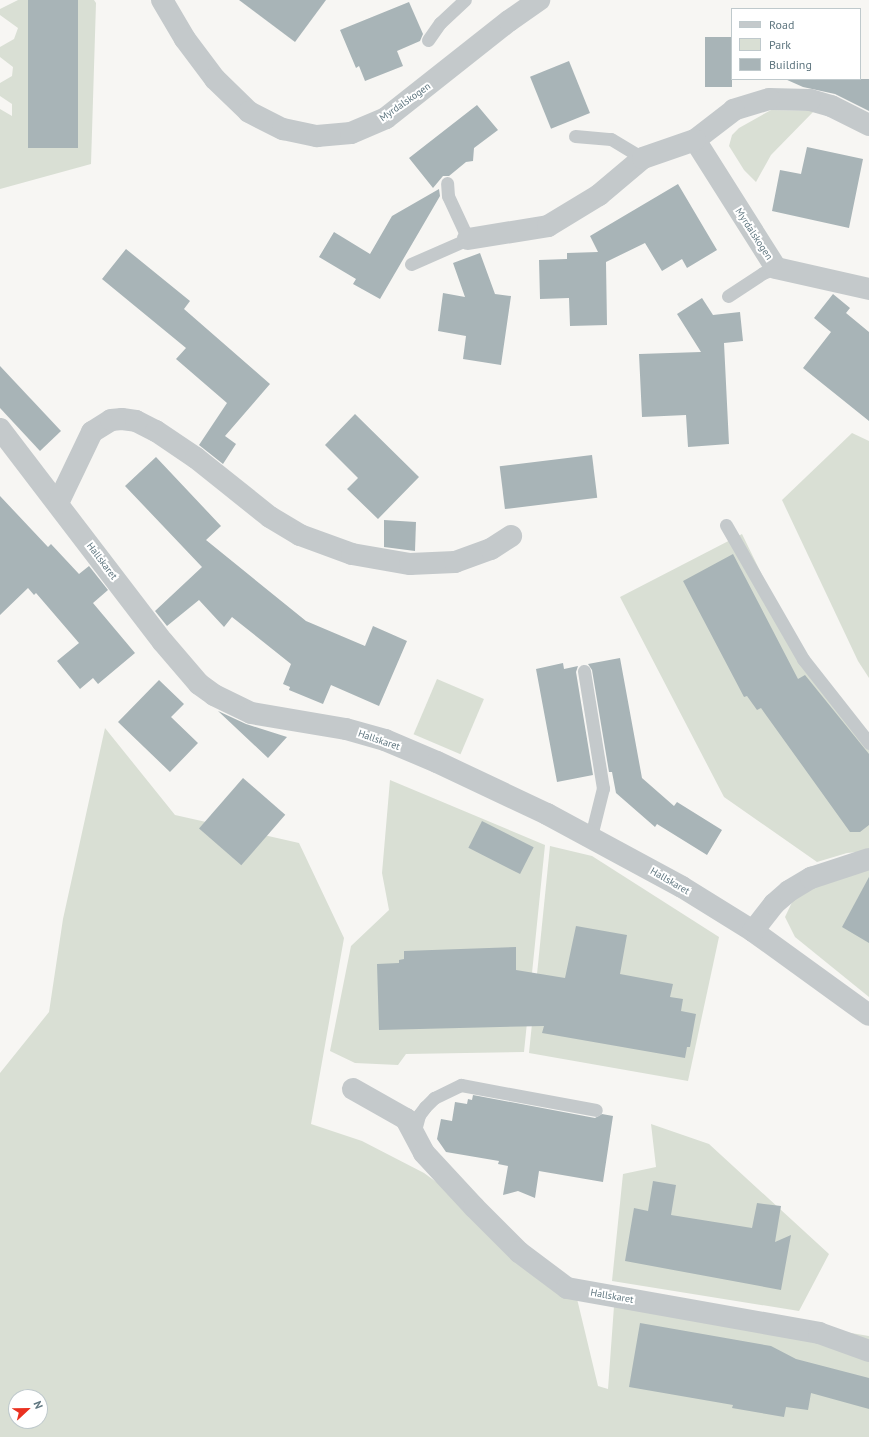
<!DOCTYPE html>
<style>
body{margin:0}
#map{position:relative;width:869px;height:1437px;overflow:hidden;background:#f7f6f3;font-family:"PT Sans",sans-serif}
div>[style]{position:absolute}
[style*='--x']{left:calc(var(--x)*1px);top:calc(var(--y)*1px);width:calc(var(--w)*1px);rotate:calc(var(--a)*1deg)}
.green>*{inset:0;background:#d9dfd4;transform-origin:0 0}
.building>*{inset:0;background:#a8b4b7;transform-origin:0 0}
.lane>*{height:13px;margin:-6.5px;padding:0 6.5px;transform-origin:6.5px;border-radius:6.5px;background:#c4c9cb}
.street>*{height:22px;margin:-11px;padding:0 11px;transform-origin:11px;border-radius:11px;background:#c4c9cb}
span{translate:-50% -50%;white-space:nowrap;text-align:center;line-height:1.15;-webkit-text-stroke:4px #fff;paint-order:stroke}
.street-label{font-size:10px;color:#607780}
.legend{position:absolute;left:731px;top:8px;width:130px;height:72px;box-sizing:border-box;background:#fff;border:1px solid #bfc9cc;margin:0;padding:5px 7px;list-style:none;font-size:12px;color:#607780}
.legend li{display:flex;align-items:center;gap:8px;height:20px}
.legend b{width:20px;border:1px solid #bfc9cc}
.north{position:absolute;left:8px;top:1389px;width:40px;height:40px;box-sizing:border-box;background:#fff;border:1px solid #bfc9cc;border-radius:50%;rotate:68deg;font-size:11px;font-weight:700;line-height:16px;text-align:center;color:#607780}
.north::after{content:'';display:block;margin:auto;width:14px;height:18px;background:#ea3120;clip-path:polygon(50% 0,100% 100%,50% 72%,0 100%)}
</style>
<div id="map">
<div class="green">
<div style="clip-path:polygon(18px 0,94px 0,96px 3px,91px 164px,0 189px,0 109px,12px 116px,12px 104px,0 96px,0 83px,12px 76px,13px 67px,0 57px,0 47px,14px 39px,18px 28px,0 15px,0 9px)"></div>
<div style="clip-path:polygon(771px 110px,814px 111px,771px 155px,756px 182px,744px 170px,729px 146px,732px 135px,739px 128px)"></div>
<div style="clip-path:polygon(852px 433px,869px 441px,869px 678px,858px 661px,782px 500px)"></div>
<div style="clip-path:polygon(742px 534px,803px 659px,869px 743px,869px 851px,847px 853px,817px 862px,724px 797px,620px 597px)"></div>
<div style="left:437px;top:679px;width:51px;height:60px;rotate:23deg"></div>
<div style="clip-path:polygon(evenodd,105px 728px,175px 815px,299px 843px,344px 938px,311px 1124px,362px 1141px,424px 1173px,573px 1282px,598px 1386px,608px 1389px,614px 1306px,815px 1327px,869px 1336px,869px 1437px,0 1437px,0 1073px,49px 1012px,63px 919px,105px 728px,16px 1397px,40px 1397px,40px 1421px,16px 1421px,16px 1397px)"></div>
<div style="clip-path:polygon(390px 780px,545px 845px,524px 1052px,406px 1054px,398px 1065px,355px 1063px,330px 1051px,351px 946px,389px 910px,382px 873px)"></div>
<div style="clip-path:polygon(550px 846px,592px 856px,719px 937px,688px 1081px,529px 1053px)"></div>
<div style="clip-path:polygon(869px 868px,869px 997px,795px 937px,785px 917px,794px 898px,818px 886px)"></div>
<div style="clip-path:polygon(651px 1124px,709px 1144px,829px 1254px,799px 1311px,612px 1281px,623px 1174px,656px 1167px)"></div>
</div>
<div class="building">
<div style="left:28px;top:0;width:50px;height:148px"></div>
<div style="clip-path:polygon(239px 0,326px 0,295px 42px)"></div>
<div style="clip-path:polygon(409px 2px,423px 34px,420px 41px,397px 51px,403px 66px,365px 81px,359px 66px,356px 68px,340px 30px)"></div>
<div style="left:732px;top:37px;width:50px;height:27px;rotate:90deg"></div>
<div style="left:569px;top:61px;width:56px;height:42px;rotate:68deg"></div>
<div style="clip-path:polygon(785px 79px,869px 79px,869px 111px,835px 94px,803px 87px)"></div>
<div style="clip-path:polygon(477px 105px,498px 130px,474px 148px,473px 161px,466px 162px,449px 176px,443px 176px,433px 188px,409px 158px)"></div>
<div style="clip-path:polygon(807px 147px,863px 159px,849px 228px,772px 211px,780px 170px,801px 174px)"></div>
<div style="clip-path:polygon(678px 184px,717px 250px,687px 268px,682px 259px,662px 271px,645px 243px,606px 262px,607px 325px,570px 326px,569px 298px,540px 299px,539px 260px,567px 259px,567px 253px,598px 252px,590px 236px)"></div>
<div style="clip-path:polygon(439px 189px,440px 196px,380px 299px,353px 284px,356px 279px,319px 257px,334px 232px,370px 254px,392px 216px)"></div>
<div style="clip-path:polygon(126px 249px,190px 301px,184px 309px,270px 384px,225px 436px,236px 444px,223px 464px,199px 445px,227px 403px,176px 359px,186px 348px,102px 279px)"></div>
<div style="clip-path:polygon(480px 253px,495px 294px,511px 296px,501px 365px,463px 359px,466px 336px,438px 331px,443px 293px,465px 297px,453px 263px)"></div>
<div style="clip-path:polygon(833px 294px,850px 308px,846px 313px,869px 332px,869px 421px,803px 368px,831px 332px,814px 318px)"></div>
<div style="clip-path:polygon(702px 298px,713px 315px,740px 312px,743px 341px,724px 343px,729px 444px,688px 447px,686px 415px,642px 417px,639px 354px,701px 352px,677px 314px)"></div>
<div style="clip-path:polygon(0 366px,61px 431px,40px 451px,0 408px)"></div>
<div style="clip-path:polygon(355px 414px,419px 477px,378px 519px,347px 489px,358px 478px,325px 445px)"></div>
<div style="left:592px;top:455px;width:43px;height:93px;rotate:83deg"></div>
<div style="clip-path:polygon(156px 457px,221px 526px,206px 540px,306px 621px,365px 646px,373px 626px,407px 641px,379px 706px,331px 685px,323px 704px,289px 690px,290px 687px,283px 684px,291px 664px,232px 617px,224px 627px,199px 600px,167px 626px,155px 611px,202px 567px,125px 486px)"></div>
<div style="clip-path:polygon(0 496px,48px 547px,51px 544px,79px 574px,89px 566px,108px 590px,93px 603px,135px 653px,98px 684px,93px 678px,80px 689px,57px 661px,79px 643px,36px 593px,34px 595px,28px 588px,0 615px)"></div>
<div style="clip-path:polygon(384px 520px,416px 522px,415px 551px,384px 547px)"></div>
<div style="clip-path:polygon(733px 554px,798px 679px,805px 675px,869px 754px,869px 825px,860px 832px,850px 832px,761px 708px,757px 710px,747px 696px,744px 697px,683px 581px)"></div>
<div style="clip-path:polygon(620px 658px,642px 778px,674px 806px,677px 802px,722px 830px,707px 855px,657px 824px,655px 827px,616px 793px,612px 772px,609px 772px,592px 670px,588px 664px)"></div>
<div style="clip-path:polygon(563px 663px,564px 669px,578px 666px,576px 672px,593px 775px,557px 782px,536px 669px)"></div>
<div style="clip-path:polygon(159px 680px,184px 704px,171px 717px,198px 743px,170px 772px,118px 722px)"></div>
<div style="clip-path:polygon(218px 711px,246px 724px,287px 737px,268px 758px)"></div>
<div style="left:243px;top:778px;width:56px;height:67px;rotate:41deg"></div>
<div style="left:482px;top:821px;width:58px;height:30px;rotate:27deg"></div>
<div style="clip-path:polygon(869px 877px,869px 943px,842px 927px)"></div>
<div style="clip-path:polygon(576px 926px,627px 935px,620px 974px,673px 984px,670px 997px,683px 999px,681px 1011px,696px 1014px,690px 1047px,687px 1047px,685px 1058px,542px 1033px,544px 1026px,379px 1030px,377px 964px,399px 963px,399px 960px,404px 959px,404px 951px,516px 947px,516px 970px,565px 978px)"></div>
<div style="clip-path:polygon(473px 1095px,595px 1118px,602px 1114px,613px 1116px,603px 1182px,539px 1171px,535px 1198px,518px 1191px,503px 1195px,508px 1166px,498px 1164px,499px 1161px,446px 1152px,437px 1139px,441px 1119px,452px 1121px,455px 1102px,467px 1104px,468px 1099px,472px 1100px)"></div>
<div style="clip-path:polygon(653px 1181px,676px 1185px,671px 1215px,752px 1228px,757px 1203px,781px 1206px,775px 1242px,791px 1235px,781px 1290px,625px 1261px,634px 1208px,648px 1211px)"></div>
<div style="clip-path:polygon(640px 1323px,771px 1346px,796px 1359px,869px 1378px,869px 1409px,811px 1393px,808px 1410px,786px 1407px,784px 1417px,732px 1408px,733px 1405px,629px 1387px)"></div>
</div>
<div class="lane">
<div style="--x:428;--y:40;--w:21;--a:-55"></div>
<div style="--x:440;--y:23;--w:34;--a:-43"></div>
<div style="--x:575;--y:136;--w:36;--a:5"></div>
<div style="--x:611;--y:139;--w:37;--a:31"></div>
<div style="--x:411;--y:264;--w:62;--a:-23.7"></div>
<div style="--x:468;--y:239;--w:47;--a:-114.9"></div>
<div style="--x:448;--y:196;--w:13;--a:-94"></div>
<div style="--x:728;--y:296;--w:42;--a:-33.3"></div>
<div style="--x:763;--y:273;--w:14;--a:-21"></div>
<div style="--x:726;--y:525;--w:155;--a:60.1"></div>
<div style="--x:803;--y:659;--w:107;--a:51.8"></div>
<div style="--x:584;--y:671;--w:119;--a:80.8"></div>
<div style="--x:603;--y:788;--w:49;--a:104"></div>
<div style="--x:414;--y:1134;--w:20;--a:-75"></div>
<div style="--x:419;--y:1115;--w:10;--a:-53"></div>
<div style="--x:425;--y:1107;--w:13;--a:-45"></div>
<div style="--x:434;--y:1098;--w:30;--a:-26"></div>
<div style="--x:461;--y:1085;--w:137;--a:10.5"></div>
</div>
<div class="street">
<div style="--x:162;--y:0;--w:45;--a:59.5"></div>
<div style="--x:185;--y:39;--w:50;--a:53.1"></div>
<div style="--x:215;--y:79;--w:47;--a:44.1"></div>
<div style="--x:249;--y:112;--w:38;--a:27"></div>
<div style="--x:283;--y:129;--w:35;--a:12"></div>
<div style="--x:317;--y:136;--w:34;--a:-5"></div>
<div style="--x:351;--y:133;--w:38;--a:-23"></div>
<div style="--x:386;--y:118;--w:157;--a:-38.3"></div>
<div style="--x:509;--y:21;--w:37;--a:-35"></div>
<div style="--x:869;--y:125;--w:42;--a:-153.4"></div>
<div style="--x:831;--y:106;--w:22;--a:-164"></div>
<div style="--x:810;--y:100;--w:41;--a:-178.6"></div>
<div style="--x:769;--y:99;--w:37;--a:163"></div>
<div style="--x:734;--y:110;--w:49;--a:142.4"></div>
<div style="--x:695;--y:140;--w:151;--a:57.7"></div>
<div style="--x:776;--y:268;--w:95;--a:12.7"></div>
<div style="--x:468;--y:239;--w:81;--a:-9.2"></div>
<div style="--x:548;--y:226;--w:60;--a:-31.3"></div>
<div style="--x:599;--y:195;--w:57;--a:-40.1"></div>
<div style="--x:643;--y:158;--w:55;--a:-19.1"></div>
<div style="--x:0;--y:429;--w:268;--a:52.6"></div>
<div style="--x:163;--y:642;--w:55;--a:49.4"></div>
<div style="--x:199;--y:684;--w:19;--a:36"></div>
<div style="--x:214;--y:695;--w:41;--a:25.9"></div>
<div style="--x:251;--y:713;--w:96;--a:9.6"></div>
<div style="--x:346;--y:729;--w:41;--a:15.8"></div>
<div style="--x:385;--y:740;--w:56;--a:22.9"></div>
<div style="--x:437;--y:762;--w:122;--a:25.3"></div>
<div style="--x:547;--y:814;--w:153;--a:28.4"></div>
<div style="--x:682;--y:887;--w:84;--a:31.8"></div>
<div style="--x:753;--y:931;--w:143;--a:35.9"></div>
<div style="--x:58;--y:503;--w:79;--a:-64.4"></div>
<div style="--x:92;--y:432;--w:22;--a:-32"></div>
<div style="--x:111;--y:420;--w:11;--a:-5"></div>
<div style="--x:122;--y:419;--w:14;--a:8"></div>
<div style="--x:136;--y:421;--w:22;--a:27"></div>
<div style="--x:156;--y:431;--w:48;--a:34"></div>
<div style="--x:196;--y:458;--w:95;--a:38.6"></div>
<div style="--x:270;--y:517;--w:35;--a:31"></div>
<div style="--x:300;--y:535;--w:55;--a:20.1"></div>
<div style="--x:352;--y:554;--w:59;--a:9.8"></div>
<div style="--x:410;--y:564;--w:45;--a:-2.5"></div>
<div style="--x:455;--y:562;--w:38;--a:-20"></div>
<div style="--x:491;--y:549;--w:24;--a:-33"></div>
<div style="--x:753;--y:931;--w:34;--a:-52"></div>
<div style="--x:774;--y:904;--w:20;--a:-41"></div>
<div style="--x:789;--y:891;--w:26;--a:-31"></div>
<div style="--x:811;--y:878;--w:61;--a:-18.1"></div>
<div style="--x:353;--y:1089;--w:61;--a:29.5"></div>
<div style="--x:406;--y:1119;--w:38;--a:62"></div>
<div style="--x:424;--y:1153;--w:74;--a:47.2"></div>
<div style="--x:474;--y:1207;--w:64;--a:45"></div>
<div style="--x:519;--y:1252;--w:60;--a:36.9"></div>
<div style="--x:567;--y:1288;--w:256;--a:10.1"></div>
<div style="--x:819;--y:1333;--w:53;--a:19.8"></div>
</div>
<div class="street-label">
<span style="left:405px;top:102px;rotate:-35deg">Myrdalskogen</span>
<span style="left:754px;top:234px;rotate:57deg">Myrdalskogen</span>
<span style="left:102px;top:561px;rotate:53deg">Hallskaret</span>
<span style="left:379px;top:740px;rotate:19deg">Hallskaret</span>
<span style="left:670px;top:881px;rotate:30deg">Hallskaret</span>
<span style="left:612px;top:1296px;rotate:10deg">Hallskaret</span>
</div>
<ul class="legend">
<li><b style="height:5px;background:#c4c9cb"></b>Road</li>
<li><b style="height:11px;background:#d9dfd4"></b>Park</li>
<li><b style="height:11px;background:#a8b4b7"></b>Building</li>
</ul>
<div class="north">N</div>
</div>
